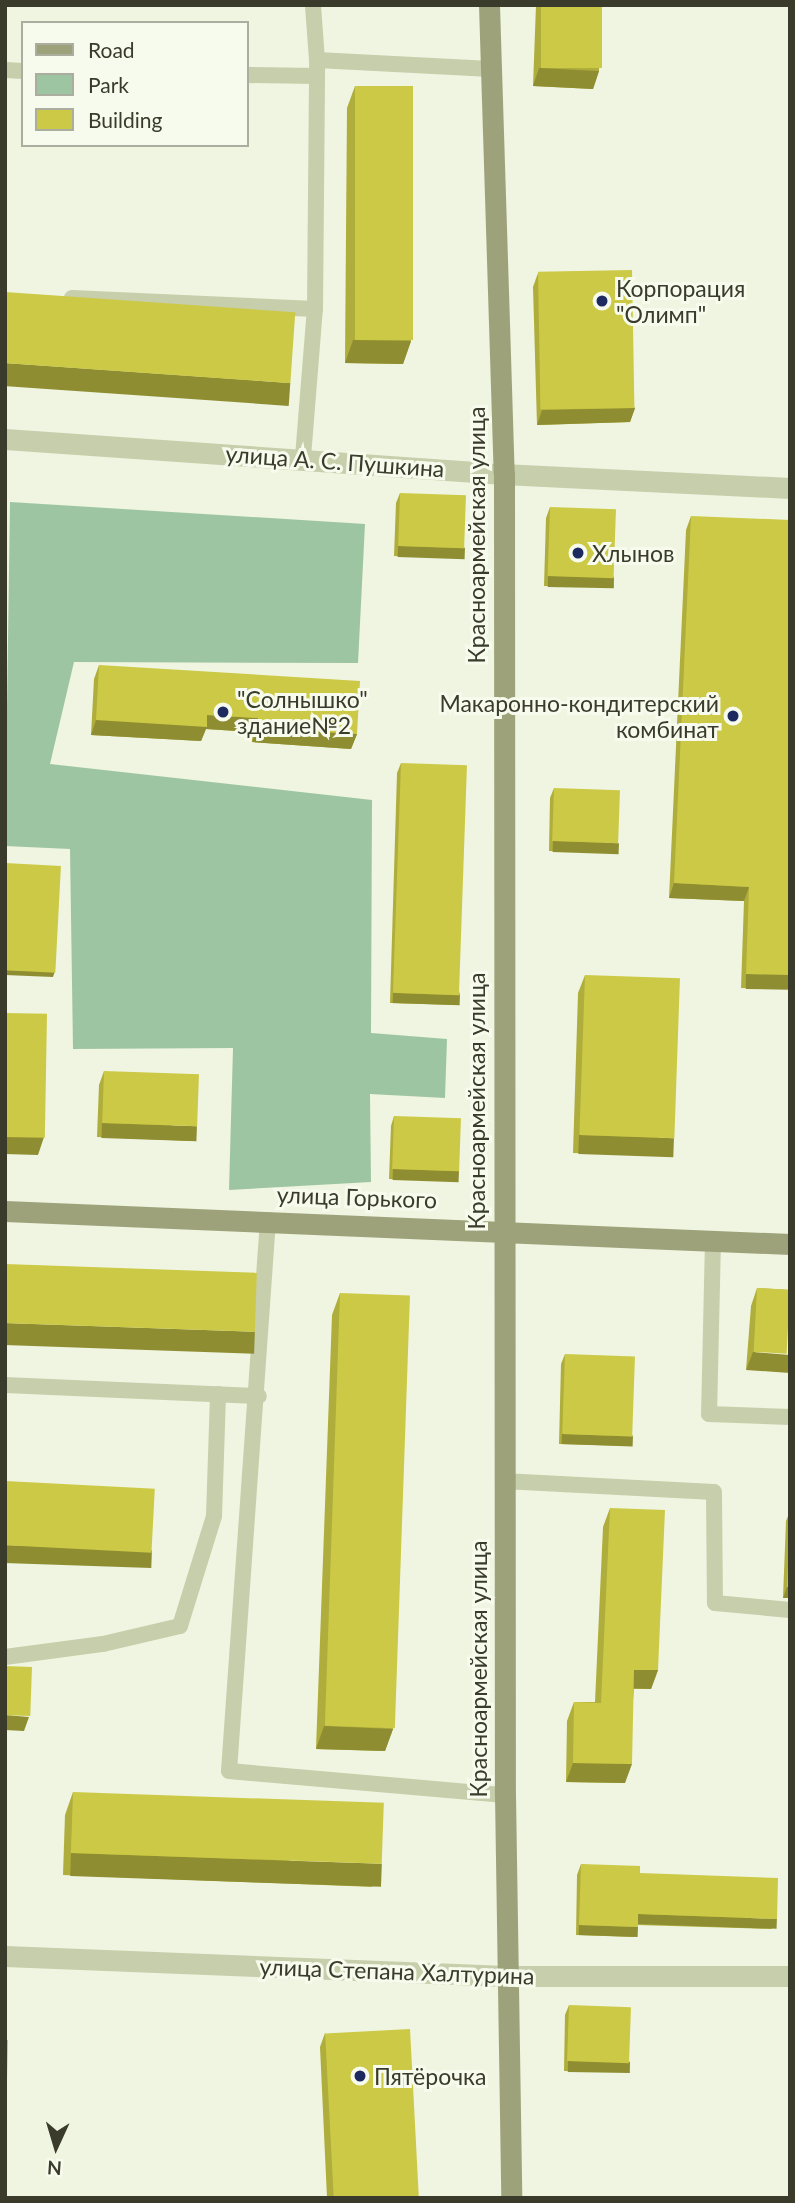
<!DOCTYPE html>
<meta charset="utf-8">
<style>
body{margin:0}
#map{position:relative;width:795px;height:2203px;overflow:hidden;background:#eff5e0;font-family:Lato,sans-serif}
div>[style]{position:absolute}
[style*='--x']{left:calc(var(--x)*1px);top:calc(var(--y)*1px);width:calc(var(--w)*1px);rotate:calc(var(--a)*1deg)}
.green>*{inset:0;background:#9ec5a1}
.lane>*{height:16px;margin:-8px;padding:0 8px;transform-origin:8px;border-radius:8px;background:#c7ceab}
.street>*{height:21px;margin:-10.5px;padding:0 10.5px;transform-origin:10.5px;border-radius:10.5px;background:#c7ceab}
.secondary>*{height:21px;margin:-10.5px;padding:0 10.5px;transform-origin:10.5px;border-radius:10.5px;background:#9ea27b}
.wall>*{inset:0;background:#afad3c}
.shaded-wall>*{inset:0;background:#8f8d31;transform-origin:0 0}
.building>*{inset:0;background:#ccc946;transform-origin:0 0}
.dots>*{width:19px;height:19px;translate:-50% -50%;box-sizing:border-box;border:4px solid #f7fbed;border-radius:50%}
span{translate:-50% -50%;white-space:nowrap;text-align:center;line-height:1.15;-webkit-text-stroke:6px #f7fbed;paint-order:stroke}
.poi-label{font-size:23px;color:#3a3b2a}
.left{translate:0 -50%;text-align:left}
.right{translate:-100% -50%;text-align:right}
.street-label{font-size:23px;color:#3a3b2a}
.frame{position:absolute;inset:0;border:7px solid #3a3b2a;pointer-events:none}
.legend{position:absolute;left:21px;top:21px;width:228px;height:126px;box-sizing:border-box;background:#f7fbed;border:2px solid #abae9f;margin:0;padding:9px 12px;list-style:none;font-size:21px;color:#3a3b2a}
.legend li{display:flex;align-items:center;gap:14px;height:35px}
.legend b{width:35px;border:2px solid #abae9f}
.north{position:absolute;left:21px;top:2112px;width:70px;height:70px;-webkit-text-stroke:5px #f7fbed;paint-order:stroke;rotate:184deg;font-size:19px;font-weight:700;line-height:28px;text-align:center;color:#3a3b2a}
.north::after{content:'';display:block;margin:auto;width:24px;height:32px;background:#3a3b2a;clip-path:polygon(50% 0,100% 100%,50% 72%,0 100%)}
</style>
<div id="map">
<div class="green">
<div style="clip-path:polygon(10px 502px,365px 524px,358px 663px,74px 662px,50px 764px,372px 800px,371px 1033px,447px 1039px,445px 1098px,370px 1094px,371px 1182px,229px 1190px,233px 1048px,73px 1049px,70px 849px,5px 846px)"></div>
</div>
<div class="lane">
<div style="--x:317;--y:60;--w:174;--a:3"></div>
<div style="--x:5;--y:70;--w:18;--a:3"></div>
<div style="--x:247;--y:75;--w:70;--a:0.8"></div>
<div style="--x:72;--y:298;--w:243;--a:2.6"></div>
<div style="--x:303;--y:457;--w:148;--a:-85.4"></div>
<div style="--x:315;--y:309;--w:249;--a:-89.5"></div>
<div style="--x:317;--y:60;--w:55;--a:-94.2"></div>
<div style="--x:268;--y:1220;--w:552;--a:94.05"></div>
<div style="--x:229;--y:1771;--w:277;--a:5"></div>
<div style="--x:713;--y:1240;--w:174;--a:91.3"></div>
<div style="--x:709;--y:1414;--w:81;--a:2.1"></div>
<div style="--x:5;--y:1385;--w:254;--a:2.5"></div>
<div style="--x:503;--y:1481;--w:211;--a:3"></div>
<div style="--x:714;--y:1492;--w:111;--a:89.5"></div>
<div style="--x:715;--y:1603;--w:75;--a:5.3"></div>
<div style="--x:5;--y:1657;--w:99;--a:-7.6"></div>
<div style="--x:103;--y:1644;--w:79;--a:-13.2"></div>
<div style="--x:180;--y:1626;--w:115;--a:-72.8"></div>
<div style="--x:214;--y:1516;--w:122;--a:-88.1"></div>
</div>
<div class="street">
<div style="--x:5;--y:439;--w:500;--a:4.01"></div>
<div style="--x:504;--y:474;--w:286;--a:2.8"></div>
<div style="--x:5;--y:1956;--w:502;--a:2.28"></div>
<div style="--x:507;--y:1976;--w:283;--a:0"></div>
</div>
<div class="secondary">
<div style="--x:489;--y:5;--w:469;--a:88.2"></div>
<div style="--x:504;--y:474;--w:1321;--a:89.96"></div>
<div style="--x:505;--y:1795;--w:403;--a:89.1"></div>
<div style="--x:5;--y:1211;--w:786;--a:2.41"></div>
</div>
<div class="wall">
<div style="clip-path:polygon(536px 5px,602px 5px,599px 71px,593px 89px,533px 86px)"></div>
<div style="clip-path:polygon(355px 86px,411px 341px,403px 364px,345px 363px,347px 108px)"></div>
<div style="clip-path:polygon(538px 273px,635px 408px,630px 422px,537px 425px,533px 287px)"></div>
<div style="clip-path:polygon(400px 493px,465px 548px,461px 558px,394px 556px,396px 503px)"></div>
<div style="clip-path:polygon(550px 507px,614px 577px,610px 587px,544px 586px,546px 518px)"></div>
<div style="clip-path:polygon(691px 516px,790px 989px,741px 988px,744px 901px,669px 898px,686px 530px)"></div>
<div style="clip-path:polygon(99px 665px,357px 734px,351px 749px,252px 742px,252px 732px,206px 729px,201px 741px,91px 735px,94px 679px)"></div>
<div style="clip-path:polygon(401px 763px,460px 995px,456px 1005px,390px 1003px,397px 773px)"></div>
<div style="clip-path:polygon(554px 788px,615px 853px,549px 851px,550px 798px)"></div>
<div style="clip-path:polygon(585px 975px,668px 1156px,573px 1153px,578px 993px)"></div>
<div style="clip-path:polygon(104px 1071px,192px 1141px,97px 1137px,99px 1085px)"></div>
<div style="clip-path:polygon(394px 1116px,459px 1171px,455px 1181px,389px 1179px,391px 1126px)"></div>
<div style="clip-path:polygon(757px 1288px,790px 1290px,746px 1370px,751px 1306px)"></div>
<div style="clip-path:polygon(340px 1293px,393px 1729px,385px 1751px,316px 1749px,332px 1315px)"></div>
<div style="clip-path:polygon(565px 1354px,633px 1436px,629px 1446px,559px 1444px,561px 1364px)"></div>
<div style="clip-path:polygon(610px 1508px,658px 1670px,651px 1689px,634px 1689px,625px 1783px,566px 1782px,567px 1721px,574px 1702px,595px 1702px,603px 1527px)"></div>
<div style="clip-path:polygon(790px 1511px,790px 1598px,783px 1598px,786px 1521px)"></div>
<div style="clip-path:polygon(73px 1792px,374px 1887px,63px 1875px,65px 1815px)"></div>
<div style="clip-path:polygon(581px 1864px,640px 1873px,773px 1929px,638px 1925px,634px 1937px,576px 1935px,577px 1875px)"></div>
<div style="clip-path:polygon(569px 2005px,630px 2062px,626px 2072px,564px 2071px,565px 2015px)"></div>
<div style="clip-path:polygon(325px 2033px,419px 2198px,327px 2198px,320px 2047px)"></div>
</div>
<div class="shaded-wall">
<div style="clip-path:polygon(539px 68px,599px 71px,593px 89px,533px 86px)"></div>
<div style="clip-path:polygon(353px 340px,411px 341px,403px 364px,345px 363px)"></div>
<div style="left:5px;top:363px;width:286px;height:23px;rotate:4deg"></div>
<div style="clip-path:polygon(635px 408px,630px 422px,537px 425px,542px 410px)"></div>
<div style="left:398px;top:546px;width:67px;height:11px;rotate:2deg"></div>
<div style="left:548px;top:576px;width:66px;height:11px;rotate:1deg"></div>
<div style="clip-path:polygon(207px 715px,258px 718px,252px 732px,206px 729px,201px 741px,91px 735px,96px 720px)"></div>
<div style="clip-path:polygon(257px 728px,357px 734px,351px 749px,252px 742px)"></div>
<div style="left:553px;top:841px;width:66px;height:11px;rotate:2deg"></div>
<div style="clip-path:polygon(674px 883px,749px 887px,744px 901px,669px 898px)"></div>
<div style="clip-path:polygon(5px 970px,55px 971px,53px 977px,5px 975px)"></div>
<div style="left:746px;top:974px;width:44px;height:15px;rotate:1deg"></div>
<div style="left:393px;top:993px;width:67px;height:10px;rotate:2deg"></div>
<div style="left:102px;top:1123px;width:95px;height:15px;rotate:2deg"></div>
<div style="left:579px;top:1135px;width:95px;height:19px;rotate:2deg"></div>
<div style="clip-path:polygon(5px 1137px,44px 1137px,38px 1155px,5px 1154px)"></div>
<div style="left:393px;top:1169px;width:66px;height:11px;rotate:2deg"></div>
<div style="left:5px;top:1323px;width:250px;height:22px;rotate:2deg"></div>
<div style="clip-path:polygon(753px 1352px,790px 1355px,790px 1373px,746px 1370px)"></div>
<div style="left:562px;top:1434px;width:71px;height:10px;rotate:2deg"></div>
<div style="left:5px;top:1545px;width:147px;height:18px;rotate:2deg"></div>
<div style="clip-path:polygon(787px 1587px,790px 1587px,790px 1598px,783px 1598px)"></div>
<div style="clip-path:polygon(634px 1670px,658px 1670px,651px 1689px,627px 1688px)"></div>
<div style="clip-path:polygon(5px 1715px,29px 1717px,24px 1731px,5px 1730px)"></div>
<div style="clip-path:polygon(324px 1726px,393px 1729px,385px 1751px,316px 1749px)"></div>
<div style="clip-path:polygon(573px 1763px,632px 1764px,625px 1783px,566px 1782px)"></div>
<div style="left:71px;top:1853px;width:311px;height:23px;rotate:2deg"></div>
<div style="left:638px;top:1914px;width:139px;height:10px;rotate:2deg"></div>
<div style="left:579px;top:1925px;width:59px;height:10px;rotate:2deg"></div>
<div style="left:568px;top:2061px;width:62px;height:11px;rotate:1deg"></div>
</div>
<div class="building">
<div style="left:541px;top:5px;width:61px;height:63px"></div>
<div style="left:355px;top:86px;width:58px;height:254px"></div>
<div style="left:632px;top:270px;width:138px;height:94px;rotate:89deg"></div>
<div style="left:5px;top:292px;width:291px;height:71px;rotate:4deg"></div>
<div style="left:400px;top:493px;width:66px;height:53px;rotate:2deg"></div>
<div style="left:550px;top:507px;width:66px;height:69px;rotate:2deg"></div>
<div style="clip-path:polygon(691px 516px,790px 520px,790px 975px,746px 974px,749px 887px,674px 883px)"></div>
<div style="clip-path:polygon(99px 665px,360px 681px,357px 734px,257px 728px,258px 718px,207px 715px,207px 727px,96px 720px)"></div>
<div style="left:401px;top:763px;width:66px;height:230px;rotate:2deg"></div>
<div style="left:554px;top:788px;width:66px;height:53px;rotate:2deg"></div>
<div style="left:5px;top:863px;width:56px;height:107px;rotate:3deg"></div>
<div style="left:585px;top:975px;width:95px;height:160px;rotate:2deg"></div>
<div style="left:5px;top:1013px;width:42px;height:124px;rotate:1deg"></div>
<div style="left:104px;top:1071px;width:95px;height:52px;rotate:2deg"></div>
<div style="left:394px;top:1116px;width:67px;height:53px;rotate:2deg"></div>
<div style="left:5px;top:1264px;width:252px;height:59px;rotate:2deg"></div>
<div style="left:757px;top:1288px;width:33px;height:64px;rotate:3deg"></div>
<div style="left:340px;top:1293px;width:70px;height:433px;rotate:2deg"></div>
<div style="left:565px;top:1354px;width:70px;height:80px;rotate:2deg"></div>
<div style="left:5px;top:1481px;width:150px;height:64px;rotate:3deg"></div>
<div style="clip-path:polygon(610px 1508px,665px 1510px,658px 1670px,634px 1670px,632px 1764px,573px 1763px,574px 1702px,601px 1703px)"></div>
<div style="clip-path:polygon(790px 1522px,790px 1587px,787px 1587px)"></div>
<div style="left:5px;top:1666px;width:27px;height:49px;rotate:2deg"></div>
<div style="left:73px;top:1792px;width:311px;height:61px;rotate:2deg"></div>
<div style="clip-path:polygon(581px 1864px,640px 1866px,640px 1873px,778px 1878px,777px 1919px,638px 1914px,638px 1927px,579px 1925px)"></div>
<div style="left:569px;top:2005px;width:62px;height:56px;rotate:2deg"></div>
<div style="left:410px;top:2029px;width:169px;height:85px;rotate:87deg"></div>
<div style="clip-path:polygon(5px 2040px,8px 2040px,6px 2122px,5px 2122px)"></div>
</div>
<div class="dots">
<div style="left:602px;top:301px;background:#1d2a60"></div>
<div style="left:578px;top:553px;background:#1d2a60"></div>
<div style="left:223px;top:712px;background:#1d2a60"></div>
<div style="left:733px;top:716px;background:#1d2a60"></div>
<div style="left:360px;top:2076px;background:#1d2a60"></div>
</div>
<div class="poi-label">
<span class="left" style="left:616px;top:301px">Корпорация<br>"Олимп"</span>
<span class="left" style="left:592px;top:553px">Хлынов</span>
<span class="left" style="left:237px;top:712px">"Солнышко"<br>здание№2</span>
<span class="right" style="left:719px;top:716px">Макаронно-кондитерский<br>комбинат</span>
<span class="left" style="left:374px;top:2076px">Пятёрочка</span>
</div>
<div class="street-label">
<span style="left:335px;top:461px;rotate:4deg">улица А. С. Пушкина</span>
<span style="left:476px;top:535px;rotate:-90deg">Красноармейская улица</span>
<span style="left:476px;top:1101px;rotate:-90deg">Красноармейская улица</span>
<span style="left:357px;top:1197px;rotate:2deg">улица Горького</span>
<span style="left:478px;top:1669px;rotate:-90deg">Красноармейская улица</span>
<span style="left:397px;top:1971px;rotate:2deg">улица Степана Халтурина</span>
</div>
<div class="frame"></div>
<ul class="legend">
<li><b style="height:9px;background:#9ea27b"></b>Road</li>
<li><b style="height:19px;background:#9ec5a1"></b>Park</li>
<li><b style="height:19px;background:#ccc946"></b>Building</li>
</ul>
<div class="north">N</div>
</div>
